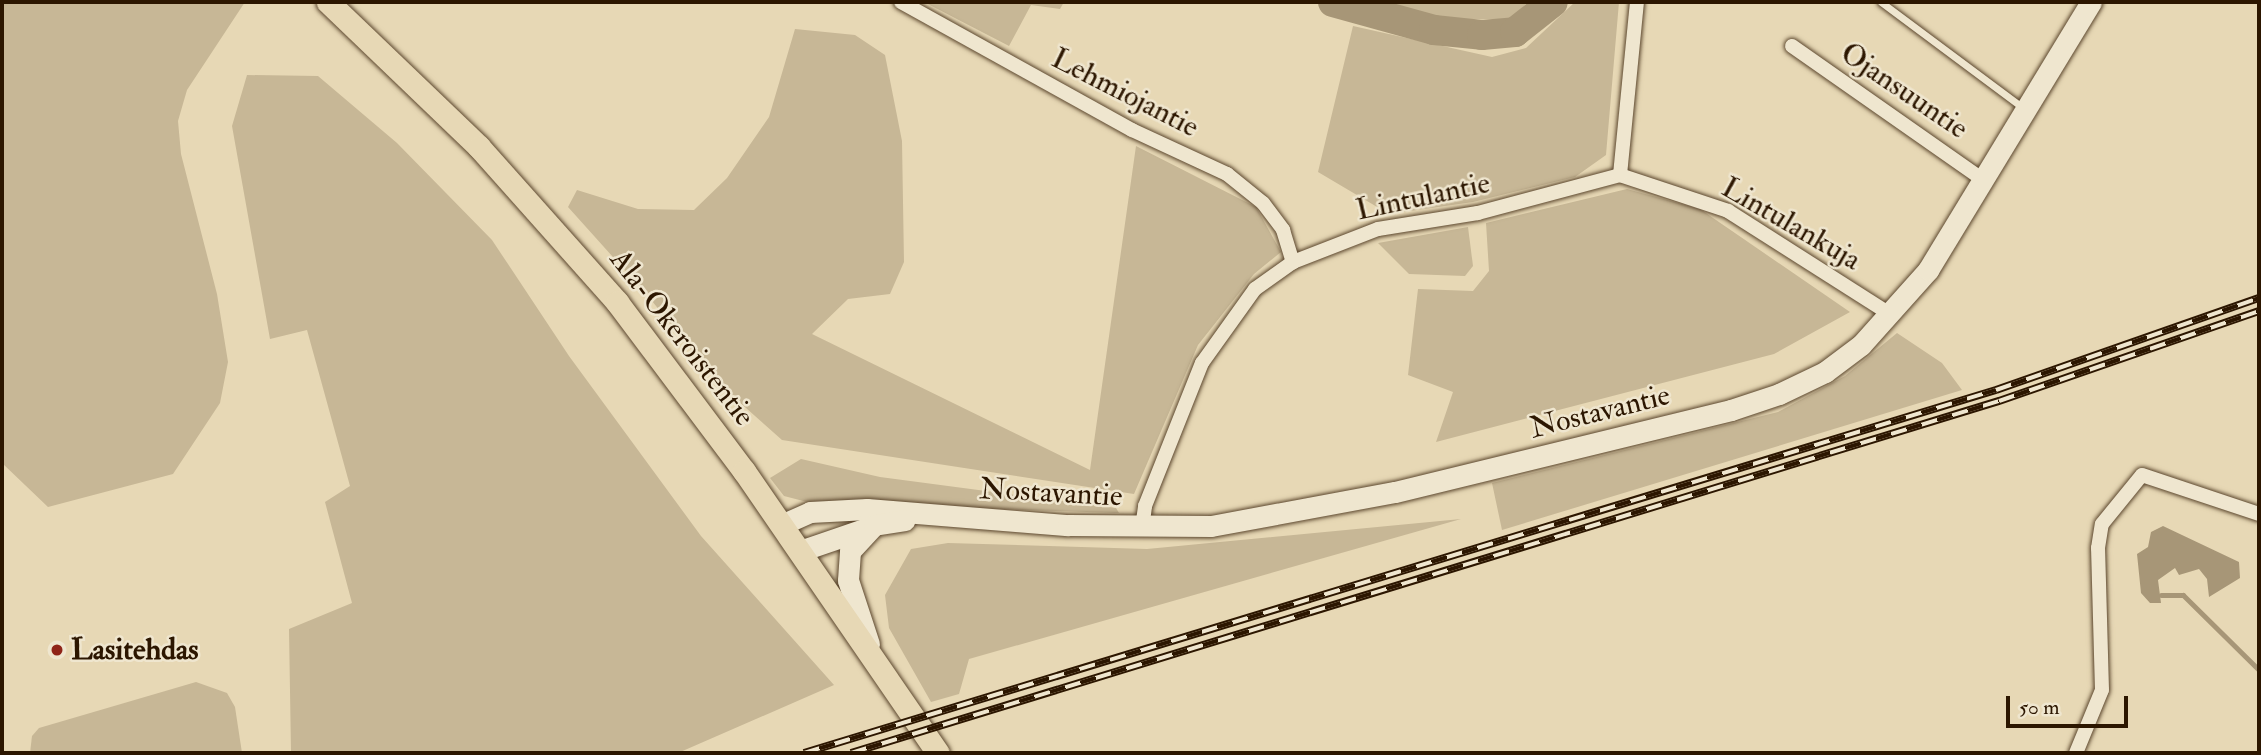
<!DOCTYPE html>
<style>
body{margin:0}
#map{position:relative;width:2261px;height:755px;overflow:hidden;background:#e7d8b5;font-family:"IM FELL Double Pica",serif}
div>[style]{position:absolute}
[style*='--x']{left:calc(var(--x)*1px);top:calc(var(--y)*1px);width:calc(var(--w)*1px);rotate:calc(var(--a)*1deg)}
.green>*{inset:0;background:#c7b796}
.water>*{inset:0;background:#a79677}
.stream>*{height:5px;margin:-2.5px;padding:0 2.5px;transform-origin:2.5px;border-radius:2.5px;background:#a79677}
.river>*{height:30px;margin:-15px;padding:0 15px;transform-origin:15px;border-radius:15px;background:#a79677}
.roads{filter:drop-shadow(0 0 2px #5b462d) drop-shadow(0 0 2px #5b462d)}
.lane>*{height:7px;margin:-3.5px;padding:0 3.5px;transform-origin:3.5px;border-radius:3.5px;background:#efe6cf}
.street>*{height:14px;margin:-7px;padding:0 7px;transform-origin:7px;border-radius:7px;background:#efe6cf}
.secondary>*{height:21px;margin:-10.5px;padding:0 10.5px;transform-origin:10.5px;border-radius:10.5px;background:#efe6cf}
.primary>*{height:23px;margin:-11.5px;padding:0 11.5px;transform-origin:11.5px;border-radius:11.5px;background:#e7d8b5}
.rail>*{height:8px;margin-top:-4px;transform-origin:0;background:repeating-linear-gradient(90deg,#efe6cf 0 16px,#2c1600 0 32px);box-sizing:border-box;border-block:2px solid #2c1600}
.dots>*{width:19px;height:19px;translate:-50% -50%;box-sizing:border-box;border:4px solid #efe6cf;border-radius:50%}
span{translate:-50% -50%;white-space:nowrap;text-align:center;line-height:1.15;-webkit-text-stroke:5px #efe6cf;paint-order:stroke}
.street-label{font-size:30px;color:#2c1600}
.poi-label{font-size:30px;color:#2c1600;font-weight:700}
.left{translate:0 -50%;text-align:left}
.frame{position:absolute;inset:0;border:4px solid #2c1600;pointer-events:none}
.scale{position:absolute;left:2006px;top:696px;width:122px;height:32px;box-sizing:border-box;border:4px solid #2c1600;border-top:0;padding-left:9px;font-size:21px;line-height:24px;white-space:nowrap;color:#2c1600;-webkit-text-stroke:5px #efe6cf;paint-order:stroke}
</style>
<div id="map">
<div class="green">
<div style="clip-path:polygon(2px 2px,245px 2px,187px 90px,178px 121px,181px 154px,217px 294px,228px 362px,220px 403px,173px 474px,48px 507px,2px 463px)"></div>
<div style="clip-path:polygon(924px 2px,1064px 2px,1060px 9px,1031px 5px,1009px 46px)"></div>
<div style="clip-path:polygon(1373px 2px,1528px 2px,1510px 19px,1436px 19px)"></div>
<div style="clip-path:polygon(1575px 2px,1619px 2px,1606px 155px,1575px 177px,1473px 202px,1389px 214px,1318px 172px,1353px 26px,1492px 57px,1526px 48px)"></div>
<div style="clip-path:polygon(795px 29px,855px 35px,885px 55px,902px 141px,904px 262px,890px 294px,848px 299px,812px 334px,1090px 470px,1136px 146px,1256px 207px,1281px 252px,1254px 274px,1198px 345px,1134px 494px,782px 440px,718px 383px,648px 296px,568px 207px,577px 190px,638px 209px,694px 210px,727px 178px,769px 117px)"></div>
<div style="clip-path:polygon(247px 75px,318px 76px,397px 143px,492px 240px,569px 356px,701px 536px,834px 685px,678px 753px,291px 753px,289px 629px,352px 603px,325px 502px,350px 486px,307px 330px,270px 339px,232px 126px)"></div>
<div style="clip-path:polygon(1627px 189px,1700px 209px,1850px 312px,1774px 354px,1436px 442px,1453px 392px,1408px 375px,1418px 289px,1473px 291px,1489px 271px,1486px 223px)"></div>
<div style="clip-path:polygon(1468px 227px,1473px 266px,1465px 276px,1409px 274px,1378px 243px)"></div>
<div style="clip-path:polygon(1897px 333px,1942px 363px,1962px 390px,1502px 530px,1492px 483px,1778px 412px,1845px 376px)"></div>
<div style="clip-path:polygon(801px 459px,880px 477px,1116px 508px,1119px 513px,811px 503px,784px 496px,770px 478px)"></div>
<div style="clip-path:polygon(1461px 519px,969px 659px,959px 694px,931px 702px,889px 628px,885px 595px,911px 549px,948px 543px,1147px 549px)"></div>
<div style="clip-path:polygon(196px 682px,227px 693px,235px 707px,242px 753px,30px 753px,32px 736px,39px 728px)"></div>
</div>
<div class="water">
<div style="clip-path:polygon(2163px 526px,2239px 562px,2240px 578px,2209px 597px,2207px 579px,2199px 569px,2179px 575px,2175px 568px,2158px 580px,2161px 603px,2150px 603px,2141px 593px,2137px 554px,2148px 547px,2151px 532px)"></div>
</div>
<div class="stream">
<div style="--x:2161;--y:595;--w:22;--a:0"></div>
<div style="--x:2183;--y:595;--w:107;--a:44.6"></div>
</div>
<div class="river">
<div style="--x:1333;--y:2;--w:105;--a:15.5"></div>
<div style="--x:1434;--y:30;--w:48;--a:5.9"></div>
<div style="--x:1482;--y:35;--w:33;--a:-5"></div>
<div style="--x:1515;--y:32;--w:48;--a:-38.3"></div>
</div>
<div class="roads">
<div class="lane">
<div style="--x:1881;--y:2;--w:177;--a:36.7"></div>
</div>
<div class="street">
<div style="--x:901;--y:2;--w:264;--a:29"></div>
<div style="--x:1132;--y:130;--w:105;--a:24.9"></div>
<div style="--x:1227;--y:174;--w:46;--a:38.9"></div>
<div style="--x:1263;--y:203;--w:34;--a:53"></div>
<div style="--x:1283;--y:230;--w:34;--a:73"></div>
<div style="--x:1792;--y:46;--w:236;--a:35"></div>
<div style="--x:1620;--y:175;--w:114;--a:18.4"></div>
<div style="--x:1728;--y:211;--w:193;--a:32.5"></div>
<div style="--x:1142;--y:528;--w:22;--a:-82"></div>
<div style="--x:1145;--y:506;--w:154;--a:-68.3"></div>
<div style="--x:1202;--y:363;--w:91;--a:-54.4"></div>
<div style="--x:1255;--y:289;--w:47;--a:-35.4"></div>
<div style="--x:1293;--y:262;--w:91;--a:-21.2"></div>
<div style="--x:1378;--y:229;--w:101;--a:-9.1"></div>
<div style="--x:1478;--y:213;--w:147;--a:-15"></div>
<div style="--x:1620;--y:175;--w:174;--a:-84.4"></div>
<div style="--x:2076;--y:753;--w:68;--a:-67.6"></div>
<div style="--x:2102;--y:690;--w:142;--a:-91.6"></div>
<div style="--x:2098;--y:548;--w:24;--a:-81"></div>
<div style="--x:2102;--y:524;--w:63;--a:-50.8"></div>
<div style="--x:2142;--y:475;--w:123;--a:18.4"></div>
</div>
<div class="secondary">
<div style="--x:781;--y:525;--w:32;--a:-24"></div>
<div style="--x:810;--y:512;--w:57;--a:-3"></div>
<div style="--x:867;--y:509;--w:202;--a:4.6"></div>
<div style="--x:1068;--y:525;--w:143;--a:0.4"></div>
<div style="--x:1211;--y:526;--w:187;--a:-10.5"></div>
<div style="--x:1395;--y:492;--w:346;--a:-13.7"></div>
<div style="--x:1731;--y:410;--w:51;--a:-18.4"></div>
<div style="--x:1779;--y:394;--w:51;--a:-25.6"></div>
<div style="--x:1825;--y:372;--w:45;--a:-36.9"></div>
<div style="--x:1861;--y:345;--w:101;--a:-48.2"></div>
<div style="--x:1928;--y:270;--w:314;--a:-58.7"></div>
<div style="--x:800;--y:551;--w:71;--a:-18.9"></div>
<div style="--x:869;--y:644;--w:67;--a:-108.2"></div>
<div style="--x:848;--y:580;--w:29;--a:-86"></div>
<div style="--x:850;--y:551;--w:35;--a:-47"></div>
<div style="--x:874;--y:525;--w:31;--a:-9"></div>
</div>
<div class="primary">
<div style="--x:328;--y:2;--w:209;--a:43.8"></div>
<div style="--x:479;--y:147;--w:208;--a:48.3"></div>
<div style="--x:617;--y:302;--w:211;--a:53.1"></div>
<div style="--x:744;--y:471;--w:342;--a:55.5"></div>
</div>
</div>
<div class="rail">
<div style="--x:804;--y:753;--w:1246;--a:-16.94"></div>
<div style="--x:1996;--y:390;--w:279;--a:-19.3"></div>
<div style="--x:851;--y:753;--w:1201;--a:-17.05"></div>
<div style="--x:1999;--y:401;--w:275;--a:-19.1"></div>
</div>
<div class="dots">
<div style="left:57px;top:650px;background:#8f2418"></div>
</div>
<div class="street-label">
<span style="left:1904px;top:91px;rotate:34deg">Ojansuuntie</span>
<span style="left:1125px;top:93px;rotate:27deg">Lehmiojantie</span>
<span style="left:1423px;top:197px;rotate:-12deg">Lintulantie</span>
<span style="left:1791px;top:224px;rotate:30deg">Lintulankuja</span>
<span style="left:682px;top:338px;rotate:52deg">Ala-Okeroistentie</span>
<span style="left:1600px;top:412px;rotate:-14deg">Nostavantie</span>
<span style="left:1051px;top:493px;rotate:3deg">Nostavantie</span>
</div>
<div class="poi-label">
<span class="left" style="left:71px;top:650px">Lasitehdas</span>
</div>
<div class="frame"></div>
<div class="scale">50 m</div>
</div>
